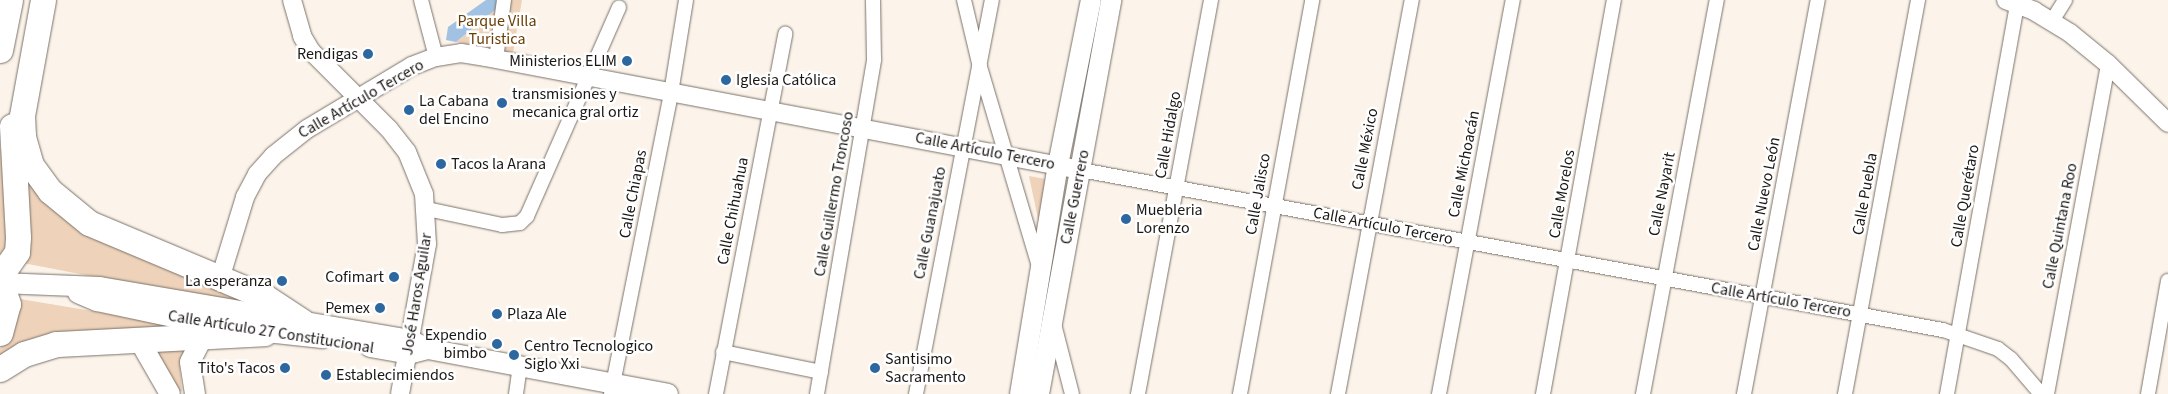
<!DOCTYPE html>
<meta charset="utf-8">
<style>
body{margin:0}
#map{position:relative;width:2168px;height:394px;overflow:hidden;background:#fcf3ea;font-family:"Source Sans 3",sans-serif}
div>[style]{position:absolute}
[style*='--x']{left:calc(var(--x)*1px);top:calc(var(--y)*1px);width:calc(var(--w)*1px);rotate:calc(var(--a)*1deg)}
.green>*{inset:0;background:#eed2b9}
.water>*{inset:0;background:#a1c2e3}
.roads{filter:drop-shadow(0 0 1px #7a726a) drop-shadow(0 0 1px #7a726a)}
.minor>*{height:14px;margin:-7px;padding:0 7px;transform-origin:7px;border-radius:7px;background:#fff}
.tertiary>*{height:18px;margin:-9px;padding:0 9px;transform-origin:9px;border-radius:9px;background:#fff}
.secondary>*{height:20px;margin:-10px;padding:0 10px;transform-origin:10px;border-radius:10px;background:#fff}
.motorway>*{height:25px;margin:-12.5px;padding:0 12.5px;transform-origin:12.5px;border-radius:12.5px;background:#fff}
.dots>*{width:14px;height:14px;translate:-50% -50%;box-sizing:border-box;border:2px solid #fff;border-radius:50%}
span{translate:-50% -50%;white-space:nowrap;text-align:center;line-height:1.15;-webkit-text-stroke:5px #fff;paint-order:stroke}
.park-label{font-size:16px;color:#693d02}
.poi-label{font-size:16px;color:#1a1714}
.right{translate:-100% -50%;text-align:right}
.left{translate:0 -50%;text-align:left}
.street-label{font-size:16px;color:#1a1714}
</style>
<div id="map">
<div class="green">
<div style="clip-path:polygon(507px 0,522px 0,513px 53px,456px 42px)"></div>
<div style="clip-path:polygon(0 149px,7px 151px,9px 241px,0 255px)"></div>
<div style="clip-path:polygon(1029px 176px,1051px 180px,1041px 233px)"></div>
<div style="clip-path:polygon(28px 178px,275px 312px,18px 262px)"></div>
<div style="clip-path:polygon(14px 298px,116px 315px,205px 333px,0 361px,0 349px,7px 333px)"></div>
<div style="clip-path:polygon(152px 348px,184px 348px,180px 369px,182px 391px,177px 392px)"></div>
</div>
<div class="water">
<div style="clip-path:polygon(486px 0,507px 0,456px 42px,446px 40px,448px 27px)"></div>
</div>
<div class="roads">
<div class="minor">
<div style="--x:421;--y:0;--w:59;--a:75.3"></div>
<div style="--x:964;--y:0;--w:69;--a:76.6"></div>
<div style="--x:980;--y:67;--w:208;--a:73.5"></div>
<div style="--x:2052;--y:21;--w:25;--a:-58"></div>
<div style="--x:496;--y:59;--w:60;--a:-82.3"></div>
<div style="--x:1081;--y:170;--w:877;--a:10.52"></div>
<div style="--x:1943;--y:330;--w:58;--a:19.1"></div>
<div style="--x:1998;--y:349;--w:16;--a:38"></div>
<div style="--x:2011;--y:359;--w:46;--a:49.4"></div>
<div style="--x:427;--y:209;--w:77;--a:12"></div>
<div style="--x:502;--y:225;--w:18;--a:-6"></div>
<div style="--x:520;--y:223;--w:10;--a:-45"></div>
<div style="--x:527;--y:216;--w:228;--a:-66.2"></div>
<div style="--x:1054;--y:324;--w:72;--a:75.6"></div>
<div style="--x:723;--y:352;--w:100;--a:11.5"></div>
<div style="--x:516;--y:394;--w:27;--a:-82"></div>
<div style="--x:611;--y:394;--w:307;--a:-78.7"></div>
<div style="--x:671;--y:93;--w:94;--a:-80.8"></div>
<div style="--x:716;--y:394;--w:367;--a:-79.1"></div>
<div style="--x:817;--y:394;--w:340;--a:-80.3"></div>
<div style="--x:874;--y:59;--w:59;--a:-91"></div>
<div style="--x:916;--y:394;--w:401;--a:-79.1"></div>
<div style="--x:1138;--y:394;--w:401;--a:-79.5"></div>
<div style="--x:1240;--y:394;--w:401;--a:-79.6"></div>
<div style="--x:1338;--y:394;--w:401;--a:-79.4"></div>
<div style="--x:1439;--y:394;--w:401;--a:-79.4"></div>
<div style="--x:1543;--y:394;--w:400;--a:-79.8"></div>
<div style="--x:1643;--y:394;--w:401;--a:-79.4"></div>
<div style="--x:1744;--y:394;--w:401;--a:-79.4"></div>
<div style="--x:1845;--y:394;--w:401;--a:-79.5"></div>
<div style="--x:1947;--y:394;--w:396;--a:-79.8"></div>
<div style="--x:2047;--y:394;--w:336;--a:-79.5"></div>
<div style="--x:2148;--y:394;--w:115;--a:-80"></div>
</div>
<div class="tertiary">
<div style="--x:292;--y:0;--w:37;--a:74"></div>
<div style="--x:302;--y:36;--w:17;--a:59"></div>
<div style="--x:311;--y:51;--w:110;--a:45"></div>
<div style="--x:389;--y:129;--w:29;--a:52"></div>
<div style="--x:407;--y:152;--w:45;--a:68"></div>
<div style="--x:424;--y:194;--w:50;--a:86.6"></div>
<div style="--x:427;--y:244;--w:152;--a:100.2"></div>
<div style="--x:2006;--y:0;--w:30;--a:21"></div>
<div style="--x:2034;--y:11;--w:42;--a:31.4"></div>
<div style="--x:2070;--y:33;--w:49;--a:39.2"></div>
<div style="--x:2108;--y:64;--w:84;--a:44.5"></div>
<div style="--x:220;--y:279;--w:86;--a:-73"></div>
<div style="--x:245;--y:197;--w:26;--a:-62"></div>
<div style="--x:257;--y:174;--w:24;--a:-48"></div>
<div style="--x:273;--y:156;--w:43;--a:-38.5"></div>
<div style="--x:307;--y:129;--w:122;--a:-31"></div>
<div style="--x:412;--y:66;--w:26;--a:-21"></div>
<div style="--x:436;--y:57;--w:25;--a:-9"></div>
<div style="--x:461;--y:53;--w:24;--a:9"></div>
<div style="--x:485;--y:57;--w:607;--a:10.74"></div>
</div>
<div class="secondary">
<div style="--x:0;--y:283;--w:100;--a:2.3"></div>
<div style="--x:100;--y:287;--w:314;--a:9.7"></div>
<div style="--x:410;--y:340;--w:20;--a:27"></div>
<div style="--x:428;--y:349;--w:244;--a:10.6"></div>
<div style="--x:78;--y:293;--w:21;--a:23"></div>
<div style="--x:97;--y:301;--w:126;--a:11.9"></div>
<div style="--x:220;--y:327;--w:103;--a:6.2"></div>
<div style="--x:139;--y:340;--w:62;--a:60.1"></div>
<div style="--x:370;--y:347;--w:39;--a:10"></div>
<div style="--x:408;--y:354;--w:21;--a:-14"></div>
<div style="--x:195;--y:394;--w:32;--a:-99"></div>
<div style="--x:190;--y:362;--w:27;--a:-63"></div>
<div style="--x:1020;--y:394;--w:232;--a:-80.6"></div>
<div style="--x:1058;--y:165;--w:168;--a:-78.7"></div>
<div style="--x:1039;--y:394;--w:401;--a:-79.6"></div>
</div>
<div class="motorway">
<div style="--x:43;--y:0;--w:118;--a:100.3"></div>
<div style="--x:22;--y:116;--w:21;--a:87"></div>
<div style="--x:23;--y:137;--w:29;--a:74"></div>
<div style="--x:31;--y:165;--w:32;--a:54"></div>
<div style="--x:50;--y:191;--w:50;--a:39.4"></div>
<div style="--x:89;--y:223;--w:191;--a:22.8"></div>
<div style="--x:265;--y:297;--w:45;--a:33.3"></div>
<div style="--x:0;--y:50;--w:51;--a:-78.7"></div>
<div style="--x:5;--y:269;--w:21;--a:-55"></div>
<div style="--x:17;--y:252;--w:15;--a:-86"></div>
<div style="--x:18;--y:237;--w:111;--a:-93.1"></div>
<div style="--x:0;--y:333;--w:30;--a:-75"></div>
<div style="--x:8;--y:304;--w:22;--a:-108"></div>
<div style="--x:0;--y:369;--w:28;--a:-32"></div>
<div style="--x:24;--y:354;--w:34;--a:-17"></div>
<div style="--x:56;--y:344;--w:209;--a:-3"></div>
</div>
</div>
<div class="dots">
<div style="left:368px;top:54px;background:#2c679f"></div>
<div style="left:627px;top:61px;background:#2c679f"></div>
<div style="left:726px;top:80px;background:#2c679f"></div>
<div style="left:502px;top:103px;background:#2c679f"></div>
<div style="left:409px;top:110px;background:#2c679f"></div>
<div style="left:441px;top:164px;background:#2c679f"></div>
<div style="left:1126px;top:219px;background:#2c679f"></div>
<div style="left:394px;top:277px;background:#2c679f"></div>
<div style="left:282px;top:281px;background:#2c679f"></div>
<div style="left:380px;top:308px;background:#2c679f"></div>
<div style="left:497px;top:314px;background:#2c679f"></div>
<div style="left:497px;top:344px;background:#2c679f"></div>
<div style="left:514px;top:355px;background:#2c679f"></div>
<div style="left:285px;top:368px;background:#2c679f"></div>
<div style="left:875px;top:368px;background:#2c679f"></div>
<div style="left:326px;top:375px;background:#2c679f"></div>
</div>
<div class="park-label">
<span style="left:497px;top:30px">Parque Villa<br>Turistica</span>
</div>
<div class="poi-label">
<span class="right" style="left:358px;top:54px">Rendigas</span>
<span class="right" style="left:617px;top:61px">Ministerios ELIM</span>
<span class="left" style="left:736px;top:80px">Iglesia Católica</span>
<span class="left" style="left:512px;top:103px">transmisiones y<br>mecanica gral ortiz</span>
<span class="left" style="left:419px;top:110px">La Cabana<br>del Encino</span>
<span class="left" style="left:451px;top:164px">Tacos la Arana</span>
<span class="left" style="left:1136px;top:219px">Muebleria<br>Lorenzo</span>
<span class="right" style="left:384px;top:277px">Cofimart</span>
<span class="right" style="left:272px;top:281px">La esperanza</span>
<span class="right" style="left:370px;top:308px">Pemex</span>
<span class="left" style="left:507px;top:314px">Plaza Ale</span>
<span class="right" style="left:487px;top:344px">Expendio<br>bimbo</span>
<span class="left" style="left:524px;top:355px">Centro Tecnologico<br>Siglo Xxi</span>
<span class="left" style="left:885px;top:368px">Santisimo<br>Sacramento</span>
<span class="right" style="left:275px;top:368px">Tito's Tacos</span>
<span class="left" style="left:336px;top:375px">Establecimiendos</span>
</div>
<div class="street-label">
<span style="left:361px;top:99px;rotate:-30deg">Calle Artículo Tercero</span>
<span style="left:1168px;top:135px;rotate:-80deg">Calle Hidalgo</span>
<span style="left:1365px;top:149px;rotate:-79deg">Calle México</span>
<span style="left:985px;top:151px;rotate:11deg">Calle Artículo Tercero</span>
<span style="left:1464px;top:164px;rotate:-79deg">Calle Michoacán</span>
<span style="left:633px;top:194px;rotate:-79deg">Calle Chiapas</span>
<span style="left:834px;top:194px;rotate:-80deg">Calle Guillermo Troncoso</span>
<span style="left:1258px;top:194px;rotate:-80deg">Calle Jalisco</span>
<span style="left:1562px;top:194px;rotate:-80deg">Calle Morelos</span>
<span style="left:1662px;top:194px;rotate:-79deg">Calle Nayarit</span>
<span style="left:1764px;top:194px;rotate:-79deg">Calle Nuevo León</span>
<span style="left:1865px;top:194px;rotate:-80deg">Calle Puebla</span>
<span style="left:1965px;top:196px;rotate:-80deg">Calle Querétaro</span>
<span style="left:1075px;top:197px;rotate:-79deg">Calle Guerrero</span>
<span style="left:733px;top:211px;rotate:-79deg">Calle Chihuahua</span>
<span style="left:930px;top:223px;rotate:-79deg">Calle Guanajuato</span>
<span style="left:1383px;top:226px;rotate:11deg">Calle Artículo Tercero</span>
<span style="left:2060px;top:226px;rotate:-79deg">Calle Quintana Roo</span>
<span style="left:417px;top:294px;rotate:-81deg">José Haros Aguilar</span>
<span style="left:1781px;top:300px;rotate:10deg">Calle Artículo Tercero</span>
<span style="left:271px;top:332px;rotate:9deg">Calle Artículo 27 Constitucional</span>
</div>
</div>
